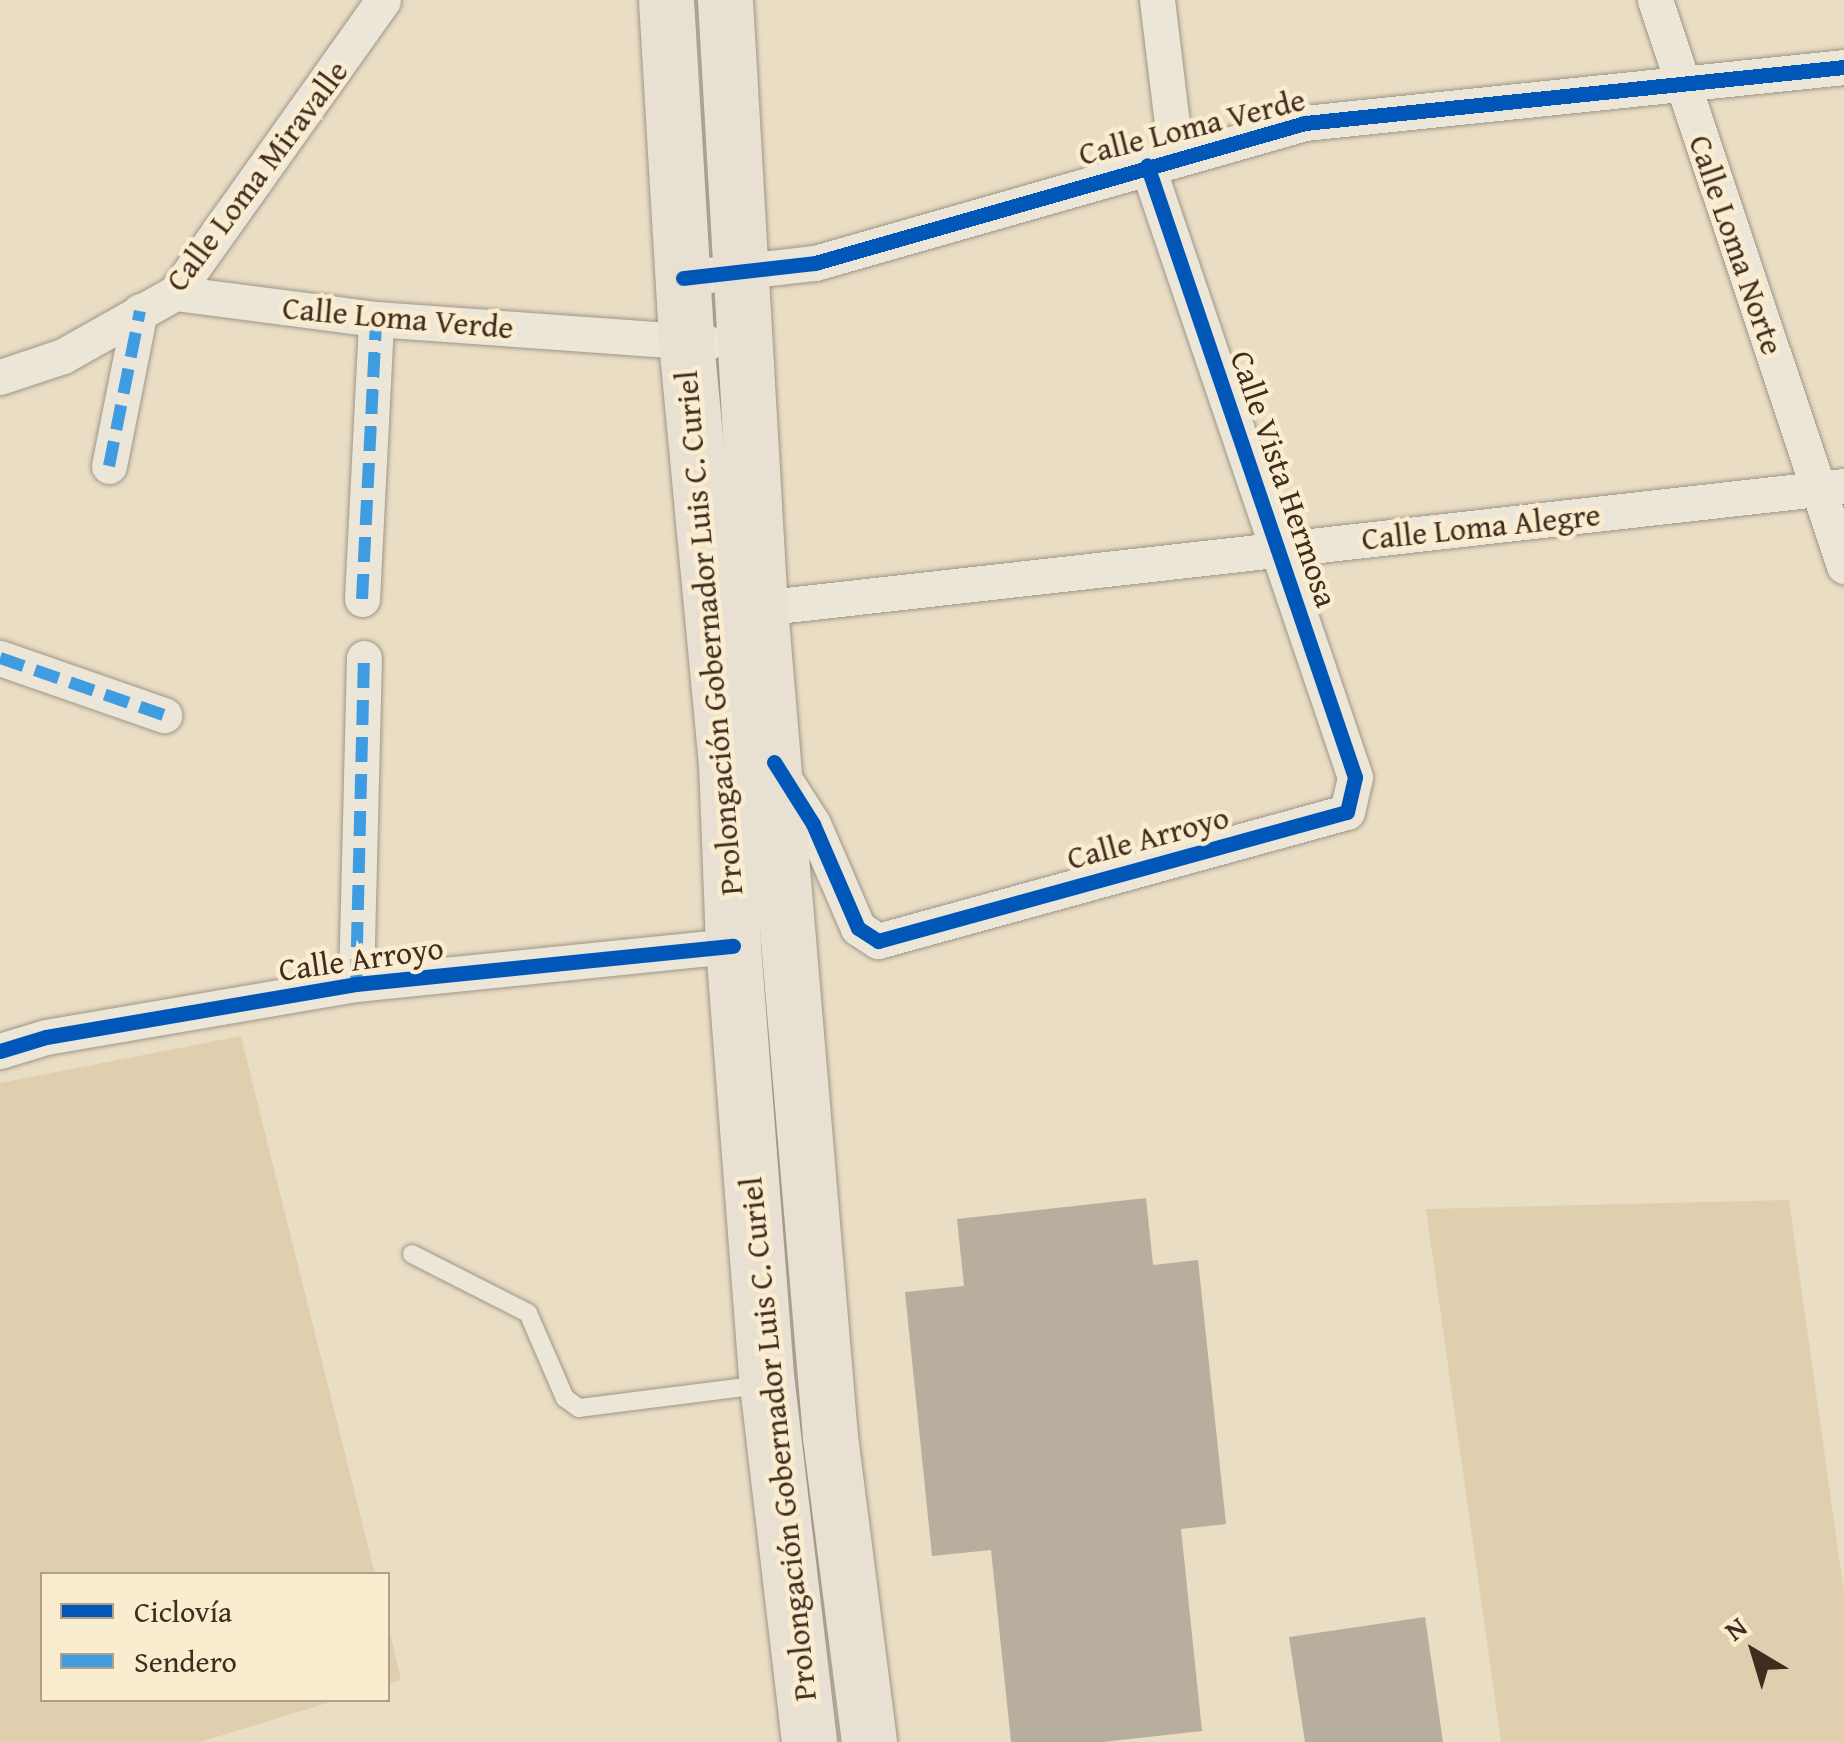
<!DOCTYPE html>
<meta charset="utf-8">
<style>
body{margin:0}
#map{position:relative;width:1844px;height:1742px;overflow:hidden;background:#e9ddc4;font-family:"Gentium Book Plus",serif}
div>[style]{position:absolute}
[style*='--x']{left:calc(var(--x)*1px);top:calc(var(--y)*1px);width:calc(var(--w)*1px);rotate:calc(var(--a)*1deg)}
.green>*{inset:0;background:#e0cfae}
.building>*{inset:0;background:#b8ae9e}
.roads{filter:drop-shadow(0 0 2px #9f9586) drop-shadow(0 0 2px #9f9586)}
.service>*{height:18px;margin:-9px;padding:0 9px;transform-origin:9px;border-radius:9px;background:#ece6d9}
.minor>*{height:35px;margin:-17.5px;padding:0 17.5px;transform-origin:17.5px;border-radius:17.5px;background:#ece6d9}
.primary>*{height:55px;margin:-27.5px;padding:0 27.5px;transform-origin:27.5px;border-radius:27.5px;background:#e8e1d3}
.quiet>*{height:12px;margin-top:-6px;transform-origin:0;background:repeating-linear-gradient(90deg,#3f9ce0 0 25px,transparent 0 37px)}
.cycleway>*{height:15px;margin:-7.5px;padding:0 7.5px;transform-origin:7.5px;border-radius:7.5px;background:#0057b8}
span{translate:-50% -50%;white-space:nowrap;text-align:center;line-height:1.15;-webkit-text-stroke:9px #faedcf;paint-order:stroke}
.street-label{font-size:32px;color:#422c20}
.legend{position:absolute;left:40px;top:1572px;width:350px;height:130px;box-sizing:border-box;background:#faedcf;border:2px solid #b0a089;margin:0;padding:12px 18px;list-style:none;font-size:30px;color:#422c20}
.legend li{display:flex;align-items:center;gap:20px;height:50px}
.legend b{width:50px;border:2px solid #b0a089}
.north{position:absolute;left:1704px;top:1602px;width:100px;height:100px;-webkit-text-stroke:8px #faedcf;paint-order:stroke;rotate:322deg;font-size:28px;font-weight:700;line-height:40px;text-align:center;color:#422c20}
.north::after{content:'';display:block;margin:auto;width:35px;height:45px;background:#422c20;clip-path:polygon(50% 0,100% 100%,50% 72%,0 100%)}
</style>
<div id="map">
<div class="green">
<div style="clip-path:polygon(241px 1036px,375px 1574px,42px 1574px,42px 1700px,337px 1700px,200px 1742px,0 1742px,0 1083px)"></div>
<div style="clip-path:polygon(1789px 1200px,1844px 1593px,1844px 1742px,1501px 1742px,1426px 1209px)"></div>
<div style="clip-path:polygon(388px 1624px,401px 1680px,388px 1684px)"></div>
</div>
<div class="building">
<div style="clip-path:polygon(1146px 1198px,1153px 1265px,1198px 1260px,1226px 1524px,1181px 1529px,1202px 1731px,1103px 1742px,1011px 1742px,991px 1550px,932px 1556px,905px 1292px,964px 1286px,957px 1219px)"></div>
<div style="clip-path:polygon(1425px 1617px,1443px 1742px,1305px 1742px,1289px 1637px)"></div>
</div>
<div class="roads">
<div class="service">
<div style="--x:412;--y:1254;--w:130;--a:27"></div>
<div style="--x:528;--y:1313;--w:93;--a:66.5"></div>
<div style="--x:565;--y:1398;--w:17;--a:36"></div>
<div style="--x:579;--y:1408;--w:183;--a:-7.2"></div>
</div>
<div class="minor">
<div style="--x:1157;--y:0;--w:158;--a:83.1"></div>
<div style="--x:1655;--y:0;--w:597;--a:71.53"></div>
<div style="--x:683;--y:278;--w:133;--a:-6.5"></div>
<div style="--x:815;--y:263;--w:510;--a:-15.95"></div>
<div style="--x:1305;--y:123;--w:542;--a:-5.93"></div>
<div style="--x:175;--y:293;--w:203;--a:7.4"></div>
<div style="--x:376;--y:319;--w:332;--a:4.1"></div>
<div style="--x:0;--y:377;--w:66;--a:-18.4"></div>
<div style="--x:63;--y:356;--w:129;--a:-29.4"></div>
<div style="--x:175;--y:293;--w:359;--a:-54.6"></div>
<div style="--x:109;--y:466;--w:158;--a:-78.7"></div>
<div style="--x:362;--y:599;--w:280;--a:-87.1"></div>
<div style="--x:742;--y:610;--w:1109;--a:-6.42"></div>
<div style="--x:0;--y:658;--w:174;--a:19.2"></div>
<div style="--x:779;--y:771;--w:63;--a:57.3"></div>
<div style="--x:813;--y:824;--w:113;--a:66.6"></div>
<div style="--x:858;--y:928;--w:24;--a:33"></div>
<div style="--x:878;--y:941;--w:486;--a:-15.4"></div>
<div style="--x:1347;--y:812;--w:36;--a:-77"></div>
<div style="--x:1355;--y:777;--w:646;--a:-108.77"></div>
<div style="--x:356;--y:984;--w:326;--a:-88.6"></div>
<div style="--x:0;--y:1051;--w:48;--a:-16.9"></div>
<div style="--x:46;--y:1037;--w:314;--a:-9.7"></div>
<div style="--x:356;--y:984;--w:379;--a:-5.8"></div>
</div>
<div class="primary">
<div style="--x:666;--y:0;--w:342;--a:86.6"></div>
<div style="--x:686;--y:341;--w:424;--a:84.6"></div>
<div style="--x:726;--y:763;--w:183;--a:87.8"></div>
<div style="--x:733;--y:946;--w:439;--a:85.6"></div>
<div style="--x:767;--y:1384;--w:360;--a:83.3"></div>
<div style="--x:725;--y:0;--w:609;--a:86.71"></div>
<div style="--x:760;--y:608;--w:832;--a:85.17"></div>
<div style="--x:830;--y:1437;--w:307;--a:82.7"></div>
</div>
</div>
<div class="quiet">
<div style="--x:109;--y:466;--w:158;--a:-78.7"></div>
<div style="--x:362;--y:599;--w:280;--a:-87.1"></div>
<div style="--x:0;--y:658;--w:174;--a:19.2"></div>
<div style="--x:356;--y:984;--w:326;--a:-88.6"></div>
</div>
<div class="cycleway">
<div style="--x:683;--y:278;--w:133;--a:-6.5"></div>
<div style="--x:815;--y:263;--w:510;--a:-15.95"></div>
<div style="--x:1305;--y:123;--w:542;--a:-5.93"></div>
<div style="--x:774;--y:762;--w:73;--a:57.8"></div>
<div style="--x:813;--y:824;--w:113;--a:66.6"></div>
<div style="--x:858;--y:928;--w:24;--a:33"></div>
<div style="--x:878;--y:941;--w:486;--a:-15.4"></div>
<div style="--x:1347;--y:812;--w:36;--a:-77"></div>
<div style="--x:1355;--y:777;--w:646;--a:-108.77"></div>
<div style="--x:0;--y:1051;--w:48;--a:-16.9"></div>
<div style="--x:46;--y:1037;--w:314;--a:-9.7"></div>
<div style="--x:356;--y:984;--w:379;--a:-5.8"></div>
</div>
<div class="street-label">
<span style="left:1192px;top:127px;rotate:-14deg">Calle Loma Verde</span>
<span style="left:257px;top:176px;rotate:-53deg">Calle Loma Miravalle</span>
<span style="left:1736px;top:245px;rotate:71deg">Calle Loma Norte</span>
<span style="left:398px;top:318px;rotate:5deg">Calle Loma Verde</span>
<span style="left:1284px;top:479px;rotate:71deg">Calle Vista Hermosa</span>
<span style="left:1481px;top:527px;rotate:-6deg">Calle Loma Alegre</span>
<span style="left:709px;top:633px;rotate:-95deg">Prolongación Gobernador Luis C. Curiel</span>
<span style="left:1148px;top:838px;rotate:-15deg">Calle Arroyo</span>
<span style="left:361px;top:959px;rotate:-8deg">Calle Arroyo</span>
<span style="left:778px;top:1439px;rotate:-96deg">Prolongación Gobernador Luis C. Curiel</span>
</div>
<ul class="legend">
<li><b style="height:12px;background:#0057b8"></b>Ciclovía</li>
<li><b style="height:12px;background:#3f9ce0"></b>Sendero</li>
</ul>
<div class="north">N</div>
</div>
